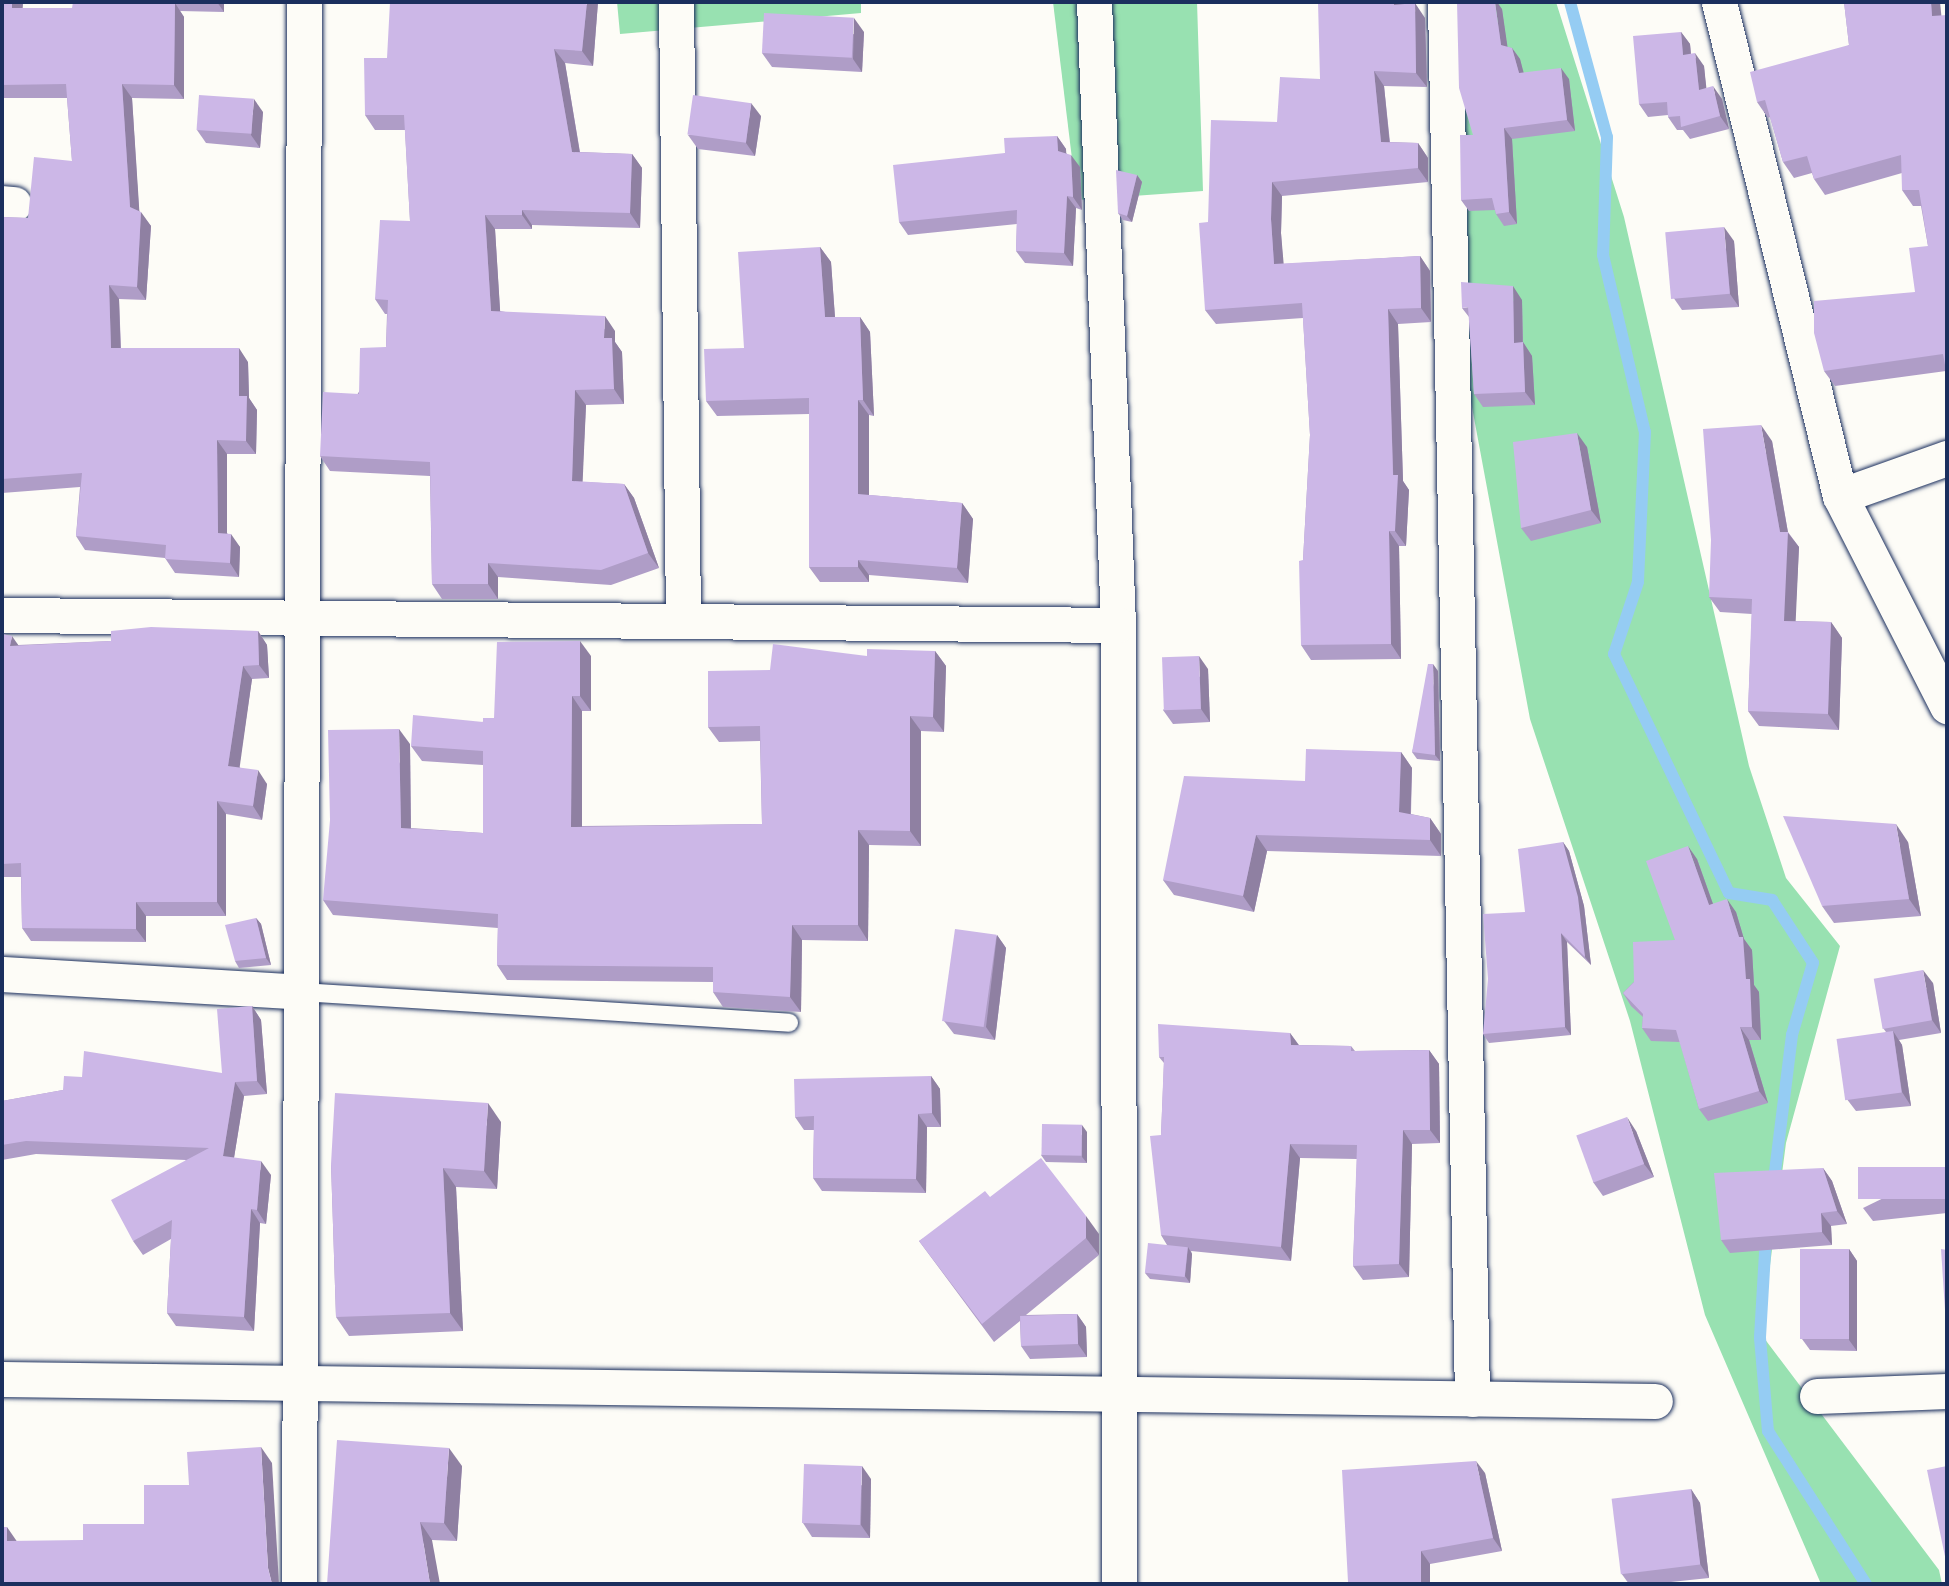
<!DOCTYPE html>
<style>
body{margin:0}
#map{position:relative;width:1949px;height:1586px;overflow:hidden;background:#fdfcf7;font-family:"Comic Neue",sans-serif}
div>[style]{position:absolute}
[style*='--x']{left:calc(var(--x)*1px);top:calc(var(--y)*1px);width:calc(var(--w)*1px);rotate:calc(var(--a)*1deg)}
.green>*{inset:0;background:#98e1b1}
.stream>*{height:12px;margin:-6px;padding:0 6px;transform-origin:6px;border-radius:6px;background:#95ccf3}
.roads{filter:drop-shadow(0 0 2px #1b2f5e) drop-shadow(0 0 2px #1b2f5e)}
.lane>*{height:18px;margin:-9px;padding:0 9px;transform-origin:9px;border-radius:9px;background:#fdfcf7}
.street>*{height:35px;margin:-17.5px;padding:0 17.5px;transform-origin:17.5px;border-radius:17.5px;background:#fdfcf7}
.wall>*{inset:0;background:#af9dc7}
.shaded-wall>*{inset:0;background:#8f80a2}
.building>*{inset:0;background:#ccb7e7;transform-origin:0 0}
span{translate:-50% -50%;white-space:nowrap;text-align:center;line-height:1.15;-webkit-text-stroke:5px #fdfcf7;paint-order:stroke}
.frame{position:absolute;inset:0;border:4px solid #1b2f5e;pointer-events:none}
</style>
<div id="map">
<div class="green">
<div style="clip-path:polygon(617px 2px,861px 2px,861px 13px,620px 34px)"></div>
<div style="clip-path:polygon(1053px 2px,1197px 2px,1203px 191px,1077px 200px)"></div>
<div style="clip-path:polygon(1436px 2px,1556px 2px,1624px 217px,1749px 766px,1786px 878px,1840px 946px,1786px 1143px,1761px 1334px,1939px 1570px,1942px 1584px,1821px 1584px,1705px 1315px,1630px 1021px,1530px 719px,1469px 391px)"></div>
</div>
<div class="stream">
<div style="--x:1570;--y:2;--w:140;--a:74.7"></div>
<div style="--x:1607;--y:137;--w:118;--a:91.9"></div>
<div style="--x:1603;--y:255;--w:182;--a:76.7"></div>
<div style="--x:1645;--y:432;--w:150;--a:92.7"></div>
<div style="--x:1638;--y:582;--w:76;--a:108.4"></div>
<div style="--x:1614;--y:654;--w:265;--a:64.3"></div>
<div style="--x:1729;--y:893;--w:44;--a:9.2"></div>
<div style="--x:1772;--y:900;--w:75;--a:56.9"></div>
<div style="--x:1813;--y:963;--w:75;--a:106.3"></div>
<div style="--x:1792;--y:1035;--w:153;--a:97.1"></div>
<div style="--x:1766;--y:1236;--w:102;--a:93.4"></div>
<div style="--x:1760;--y:1338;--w:93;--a:85.1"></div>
<div style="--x:1768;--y:1431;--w:182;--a:57.4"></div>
</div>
<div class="roads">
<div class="lane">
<div style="--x:302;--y:992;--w:488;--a:3.6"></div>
</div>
<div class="street">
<div style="--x:676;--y:2;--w:619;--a:89.35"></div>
<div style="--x:1094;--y:2;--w:623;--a:87.79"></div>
<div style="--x:1118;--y:625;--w:959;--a:89.94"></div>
<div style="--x:1445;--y:2;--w:1397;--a:88.89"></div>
<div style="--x:1719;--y:2;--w:509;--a:76.24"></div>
<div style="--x:1840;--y:496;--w:236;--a:63"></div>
<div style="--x:2;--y:203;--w:12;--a:5"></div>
<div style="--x:1840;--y:496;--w:114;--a:-19.6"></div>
<div style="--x:2;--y:615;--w:1116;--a:0.51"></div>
<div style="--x:2;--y:974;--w:301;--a:3.4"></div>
<div style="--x:2;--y:1379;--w:1653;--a:0.76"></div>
<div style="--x:1817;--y:1396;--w:130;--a:-2.2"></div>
<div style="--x:299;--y:1584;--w:1582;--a:-89.82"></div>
</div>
</div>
<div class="wall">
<div style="clip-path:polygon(2px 2px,23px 2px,22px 8px,72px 8px,160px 2px,224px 2px,224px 12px,180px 11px,184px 17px,184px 99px,132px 98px,139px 211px,151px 226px,146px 300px,119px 299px,121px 348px,248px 362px,249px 398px,257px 410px,256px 454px,227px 454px,227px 533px,240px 547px,239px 577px,175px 573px,165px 558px,85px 550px,76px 536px,80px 487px,2px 493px,2px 217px,28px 218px,72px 161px,67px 98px,2px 98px)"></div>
<div style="clip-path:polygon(598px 2px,593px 66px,565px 63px,580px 152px,632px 154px,642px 168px,640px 228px,532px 225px,532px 229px,495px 229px,500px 311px,615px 331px,615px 342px,622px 352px,624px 404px,586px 405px,582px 482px,624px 484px,634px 498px,659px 568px,611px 585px,498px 577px,498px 599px,442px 599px,432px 584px,430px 476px,330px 471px,320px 456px,386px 347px,387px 314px,385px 314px,375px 299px,410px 221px,405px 130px,375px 130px,365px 115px,387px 58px)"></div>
<div style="clip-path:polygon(1844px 2px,1940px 2px,1946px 371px,1835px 386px,1824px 371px,1915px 292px,1928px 246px,1921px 206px,1913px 206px,1902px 190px,1902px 173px,1825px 195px,1814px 179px,1812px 173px,1794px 178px,1783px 162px,1770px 117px,1768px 118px,1757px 102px,1849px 45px)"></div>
<div style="clip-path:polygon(1404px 4px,1425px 18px,1427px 87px,1384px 86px,1390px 142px,1418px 143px,1428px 158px,1428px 182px,1282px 196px,1281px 233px,1283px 264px,1420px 256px,1430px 271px,1431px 322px,1398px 324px,1403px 481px,1409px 490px,1406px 546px,1399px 546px,1401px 659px,1311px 660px,1301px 645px,1303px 560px,1310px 435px,1303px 318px,1216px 324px,1205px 310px,1208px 222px,1277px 122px,1320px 79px)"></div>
<div style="clip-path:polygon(1502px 9px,1507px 47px,1512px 48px,1520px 59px,1523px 73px,1569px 79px,1575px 131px,1512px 139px,1517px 224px,1504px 226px,1496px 214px,1495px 210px,1469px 211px,1461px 200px,1473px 135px)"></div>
<div style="clip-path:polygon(864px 32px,862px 72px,772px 67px,762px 53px)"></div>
<div style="clip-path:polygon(1681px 32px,1690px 44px,1691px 54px,1704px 66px,1706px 88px,1722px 99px,1729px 129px,1690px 139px,1683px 130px,1677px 130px,1668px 117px,1668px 115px,1648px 117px,1639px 104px)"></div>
<div style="clip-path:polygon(263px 112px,260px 148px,206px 143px,197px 130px)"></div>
<div style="clip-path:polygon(761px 116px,755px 156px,698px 149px,688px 135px)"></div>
<div style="clip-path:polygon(1057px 136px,1066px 149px,1066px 153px,1080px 167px,1082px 210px,1076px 208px,1073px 266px,1025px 263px,1016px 251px,1017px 224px,908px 235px,899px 222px,1005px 153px)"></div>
<div style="clip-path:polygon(1137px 175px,1142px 182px,1132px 222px,1123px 220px,1118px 213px)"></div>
<div style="clip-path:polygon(1734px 241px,1739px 307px,1682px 310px,1673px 297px)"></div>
<div style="clip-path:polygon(820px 247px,831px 262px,835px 317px,860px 317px,870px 332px,874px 416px,869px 415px,869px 495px,962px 503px,973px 519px,968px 583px,869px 575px,869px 582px,820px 582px,809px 567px,809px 414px,717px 416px,706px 401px,744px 348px)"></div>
<div style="clip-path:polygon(1522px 300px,1523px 342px,1532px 356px,1535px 405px,1483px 407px,1474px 394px,1469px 317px,1462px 308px)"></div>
<div style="clip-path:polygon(1772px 441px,1788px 532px,1799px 547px,1795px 621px,1831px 622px,1842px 638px,1839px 730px,1759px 726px,1748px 711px,1752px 614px,1720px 612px,1709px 597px)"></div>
<div style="clip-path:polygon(1587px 447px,1601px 523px,1531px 541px,1521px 528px)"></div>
<div style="clip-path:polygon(258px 631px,267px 645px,269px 678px,252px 679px,239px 767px,267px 784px,262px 820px,226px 814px,226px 916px,146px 916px,146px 942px,31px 941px,22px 928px,21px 877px,2px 877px,2px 634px,18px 645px,111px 641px)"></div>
<div style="clip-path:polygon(935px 651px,946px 666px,944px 732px,921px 731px,921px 846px,869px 845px,868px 941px,802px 940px,801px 1012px,723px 1007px,713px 992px,713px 982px,507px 980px,497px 965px,498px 928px,333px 915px,323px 900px,410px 744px,411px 828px,483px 833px,483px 765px,422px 761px,411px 746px,494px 718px,591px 656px,591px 711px,582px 711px,582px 826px,762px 824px,760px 741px,719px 742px,708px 727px,770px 670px,867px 656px)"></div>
<div style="clip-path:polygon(1208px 669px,1210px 722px,1173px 724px,1163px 710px)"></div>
<div style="clip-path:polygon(1438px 671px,1440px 761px,1417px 759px,1412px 752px)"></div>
<div style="clip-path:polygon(1401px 752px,1412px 768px,1411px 814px,1430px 818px,1441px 834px,1441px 856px,1267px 851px,1254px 912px,1174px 895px,1163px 880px,1305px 781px)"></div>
<div style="clip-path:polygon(1563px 842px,1569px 851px,1584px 906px,1591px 965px,1567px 942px,1571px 1035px,1489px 1043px,1483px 1034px,1525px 912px)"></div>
<div style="clip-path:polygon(1908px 842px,1921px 916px,1834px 923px,1822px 906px)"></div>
<div style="clip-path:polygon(1697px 859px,1713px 904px,1736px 912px,1744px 939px,1752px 950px,1754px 985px,1759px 992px,1761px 1040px,1749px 1040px,1768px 1103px,1708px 1121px,1699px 1109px,1680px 1042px,1651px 1041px,1642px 1028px,1643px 1017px,1631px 1006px,1623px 993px,1675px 940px)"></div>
<div style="clip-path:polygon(256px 918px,261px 924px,271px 965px,239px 968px,235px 961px)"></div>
<div style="clip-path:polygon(997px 935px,1006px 948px,995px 1040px,954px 1034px,944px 1021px)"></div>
<div style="clip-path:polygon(1933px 983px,1941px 1033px,1899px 1040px,1902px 1045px,1911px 1106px,1856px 1111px,1846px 1098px,1886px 1032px,1883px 1028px)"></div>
<div style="clip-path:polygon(252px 1006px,261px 1020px,267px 1094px,244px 1096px,234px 1158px,271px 1175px,266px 1224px,260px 1223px,254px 1331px,176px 1326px,167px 1313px,171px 1239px,143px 1255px,133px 1241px,186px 1160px,36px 1154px,2px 1160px,2px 1101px,63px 1090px,82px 1077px,222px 1073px)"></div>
<div style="clip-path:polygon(1290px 1033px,1299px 1045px,1351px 1046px,1355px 1051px,1429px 1050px,1439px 1064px,1440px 1143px,1412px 1144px,1409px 1277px,1363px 1280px,1353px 1266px,1357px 1159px,1300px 1158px,1291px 1261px,1191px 1251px,1192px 1254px,1190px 1283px,1150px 1279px,1145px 1273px,1167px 1245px,1161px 1235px,1161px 1135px,1164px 1063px,1159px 1057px)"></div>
<div style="clip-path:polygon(931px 1076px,940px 1089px,941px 1127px,927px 1127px,926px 1193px,822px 1191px,813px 1178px,814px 1130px,804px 1130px,795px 1117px)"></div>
<div style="clip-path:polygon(501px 1122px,497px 1189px,456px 1187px,463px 1331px,349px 1336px,336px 1317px,331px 1164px)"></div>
<div style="clip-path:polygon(1636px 1131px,1654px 1177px,1603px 1196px,1593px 1182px)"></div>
<div style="clip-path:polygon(1087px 1132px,1087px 1163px,1046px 1162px,1041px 1155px)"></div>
<div style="clip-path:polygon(1947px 1167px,1947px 1213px,1873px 1221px,1863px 1208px)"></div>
<div style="clip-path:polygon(1823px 1168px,1832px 1181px,1847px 1224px,1831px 1226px,1832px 1245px,1730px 1253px,1721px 1240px)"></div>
<div style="clip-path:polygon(990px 1197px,1099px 1234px,1099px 1255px,1026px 1315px,1077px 1314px,1086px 1327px,1087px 1357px,1030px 1359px,1021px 1346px,1020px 1321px,994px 1342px,919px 1241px)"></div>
<div style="clip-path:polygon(1849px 1249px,1857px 1261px,1857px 1351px,1810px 1350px,1802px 1339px)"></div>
<div style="clip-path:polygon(462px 1466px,457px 1541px,432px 1540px,327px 1584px)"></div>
<div style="clip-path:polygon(1485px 1473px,1502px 1551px,1430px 1564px,1348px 1582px)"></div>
<div style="clip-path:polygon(871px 1479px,870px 1538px,812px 1537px,803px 1523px)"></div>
<div style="clip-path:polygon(1691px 1489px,1700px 1503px,1709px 1578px,1652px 1584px,1629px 1584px,1621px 1573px)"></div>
</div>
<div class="shaded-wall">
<div style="clip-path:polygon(12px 2px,23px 2px,22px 22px,12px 8px)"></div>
<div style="clip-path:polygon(217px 2px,224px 2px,224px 12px)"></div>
<div style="clip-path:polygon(587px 2px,598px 2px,593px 66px,582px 51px)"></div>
<div style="clip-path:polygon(1394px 2px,1404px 2px,1405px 20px,1394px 5px)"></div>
<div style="clip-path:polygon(1495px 2px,1497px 2px,1502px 9px,1509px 57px,1501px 45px)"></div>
<div style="clip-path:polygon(1931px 2px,1940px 2px,1943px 32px,1932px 16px)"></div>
<div style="clip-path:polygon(175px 3px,184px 17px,184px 99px,174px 85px)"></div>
<div style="clip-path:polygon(1415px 3px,1425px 18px,1427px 87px,1416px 73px)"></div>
<div style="clip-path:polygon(854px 18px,864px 32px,862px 72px,853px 59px)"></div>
<div style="clip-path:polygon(1681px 32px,1690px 44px,1692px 67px,1683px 55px)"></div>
<div style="clip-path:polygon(1512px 48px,1520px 59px,1527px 85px,1519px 73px)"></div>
<div style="clip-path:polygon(554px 49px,565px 63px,582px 166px,572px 152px)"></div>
<div style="clip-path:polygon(1695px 53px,1704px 66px,1708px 103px,1699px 90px)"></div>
<div style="clip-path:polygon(1561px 68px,1569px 79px,1575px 131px,1567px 120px)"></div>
<div style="clip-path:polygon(1374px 71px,1384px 86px,1391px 157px,1381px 142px)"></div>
<div style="clip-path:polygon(122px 84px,132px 98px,140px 221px,130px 207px)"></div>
<div style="clip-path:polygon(1713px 86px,1722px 99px,1729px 129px,1720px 116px)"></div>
<div style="clip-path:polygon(254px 99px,263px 112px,260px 148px,251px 135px)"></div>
<div style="clip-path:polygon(751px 103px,761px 116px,755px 156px,746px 143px)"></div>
<div style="clip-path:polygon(1504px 128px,1512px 139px,1517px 224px,1509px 212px)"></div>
<div style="clip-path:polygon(1057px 136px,1066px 149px,1067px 164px,1058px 151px)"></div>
<div style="clip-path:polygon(1418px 143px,1428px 158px,1428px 182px,1418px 168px)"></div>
<div style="clip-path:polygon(632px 154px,642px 168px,640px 228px,630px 213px)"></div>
<div style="clip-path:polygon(1071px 155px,1080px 167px,1082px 210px,1073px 197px)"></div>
<div style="clip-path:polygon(1137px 175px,1142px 182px,1132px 222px,1127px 216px)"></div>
<div style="clip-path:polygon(1272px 182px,1282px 196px,1281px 233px,1285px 279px,1274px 264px,1271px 219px)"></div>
<div style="clip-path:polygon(1067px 196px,1076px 208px,1073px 266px,1064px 253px)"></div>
<div style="clip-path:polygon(522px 210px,532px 225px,532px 229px,522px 215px)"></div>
<div style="clip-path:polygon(141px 212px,151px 226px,146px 300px,137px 287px)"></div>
<div style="clip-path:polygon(485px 215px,495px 229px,501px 325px,491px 311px)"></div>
<div style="clip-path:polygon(1724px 227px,1734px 241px,1739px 307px,1730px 294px)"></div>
<div style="clip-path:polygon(820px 247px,831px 262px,836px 332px,825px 317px)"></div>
<div style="clip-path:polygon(1420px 256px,1430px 271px,1431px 322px,1421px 308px)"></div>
<div style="clip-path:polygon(109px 285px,119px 299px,121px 361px,111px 348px)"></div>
<div style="clip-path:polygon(1513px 286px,1522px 300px,1523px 356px,1514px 343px)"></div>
<div style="clip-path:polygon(1388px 309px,1398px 324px,1403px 481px,1409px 490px,1406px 546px,1395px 531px)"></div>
<div style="clip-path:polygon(605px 316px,615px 331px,615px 342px,622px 352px,624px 404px,614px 389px,604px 338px)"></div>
<div style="clip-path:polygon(860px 317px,870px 332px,874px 416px,863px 400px)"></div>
<div style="clip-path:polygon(1523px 342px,1532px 356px,1535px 405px,1525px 392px)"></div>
<div style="clip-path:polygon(239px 348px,248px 362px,249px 398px,257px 410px,256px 454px,246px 441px,239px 396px)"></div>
<div style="clip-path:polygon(575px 390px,586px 405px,582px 496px,572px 481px)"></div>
<div style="clip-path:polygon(858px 400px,869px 415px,869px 509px,858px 494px)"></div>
<div style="clip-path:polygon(1761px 425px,1772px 441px,1788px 533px,1799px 547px,1795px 636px,1784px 621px,1780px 532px)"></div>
<div style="clip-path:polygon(1577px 433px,1587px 447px,1601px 523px,1591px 510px)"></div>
<div style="clip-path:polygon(217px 440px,227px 454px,227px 547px,218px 533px)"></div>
<div style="clip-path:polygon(624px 484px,634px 498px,659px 568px,648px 553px)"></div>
<div style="clip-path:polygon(962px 503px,973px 519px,968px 583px,957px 568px)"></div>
<div style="clip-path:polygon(1389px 531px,1399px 546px,1401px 659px,1391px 644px)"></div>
<div style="clip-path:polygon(231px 534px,240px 547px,239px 577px,230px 563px)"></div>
<div style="clip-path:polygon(858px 560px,869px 575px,869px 582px,858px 567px)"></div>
<div style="clip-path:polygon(488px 563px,498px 577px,498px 599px,488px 584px)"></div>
<div style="clip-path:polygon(1831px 622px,1842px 638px,1839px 730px,1828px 714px)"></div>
<div style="clip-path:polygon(258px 631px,267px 645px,269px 678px,259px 665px)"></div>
<div style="clip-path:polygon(12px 636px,21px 649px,10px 646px)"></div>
<div style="clip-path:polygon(580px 641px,591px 656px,591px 711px,580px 696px)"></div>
<div style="clip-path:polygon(935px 651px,946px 666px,944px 732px,933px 717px)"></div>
<div style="clip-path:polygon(1199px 656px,1208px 669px,1210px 722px,1201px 709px)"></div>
<div style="clip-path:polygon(1433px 664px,1438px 671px,1440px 761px,1435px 755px)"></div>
<div style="clip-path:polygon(243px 666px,252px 679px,238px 779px,228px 766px)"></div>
<div style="clip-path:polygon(572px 696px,582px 711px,582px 842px,571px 827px)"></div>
<div style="clip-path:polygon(910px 716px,921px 731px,921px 846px,910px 831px)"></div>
<div style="clip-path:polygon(399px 729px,410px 744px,411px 843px,401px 828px)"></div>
<div style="clip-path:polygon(1401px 752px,1412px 768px,1410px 828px,1399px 812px)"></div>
<div style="clip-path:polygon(258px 770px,267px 784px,262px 820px,253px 806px)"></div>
<div style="clip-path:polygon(217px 801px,226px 814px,226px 916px,217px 902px)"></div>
<div style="clip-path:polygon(1430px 818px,1441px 834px,1441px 856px,1430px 840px)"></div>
<div style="clip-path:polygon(1896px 824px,1908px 842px,1921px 916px,1909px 899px)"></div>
<div style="clip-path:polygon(858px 830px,869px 845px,868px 941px,858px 925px)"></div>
<div style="clip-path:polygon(1256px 835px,1267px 851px,1254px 912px,1243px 896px)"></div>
<div style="clip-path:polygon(1563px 842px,1569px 851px,1584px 906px,1591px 965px,1585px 957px)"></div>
<div style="clip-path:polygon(1688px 846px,1697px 859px,1718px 918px,1709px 905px)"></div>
<div style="clip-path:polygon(1727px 899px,1736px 912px,1744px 939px,1752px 950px,1754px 985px,1759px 992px,1761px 1040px,1752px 1027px,1739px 937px)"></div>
<div style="clip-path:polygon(136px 902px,146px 916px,146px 942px,136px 929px)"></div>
<div style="clip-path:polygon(256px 918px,261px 924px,271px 965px,266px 958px)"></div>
<div style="clip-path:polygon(792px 925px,802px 940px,801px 1012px,790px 997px)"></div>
<div style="clip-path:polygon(1561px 933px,1567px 942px,1571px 1035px,1565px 1027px)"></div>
<div style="clip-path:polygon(997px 935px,1006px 948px,995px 1040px,986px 1027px)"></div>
<div style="clip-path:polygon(1923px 970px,1933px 983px,1941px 1033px,1932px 1020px)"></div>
<div style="clip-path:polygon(252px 1006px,261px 1020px,267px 1094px,257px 1081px)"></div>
<div style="clip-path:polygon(1740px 1027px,1749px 1040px,1768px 1103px,1759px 1091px)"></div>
<div style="clip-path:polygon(1893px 1031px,1902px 1045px,1911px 1106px,1902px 1092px)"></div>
<div style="clip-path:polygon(1290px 1033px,1300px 1047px,1291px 1045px)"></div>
<div style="clip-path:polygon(1429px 1050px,1439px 1064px,1440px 1143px,1430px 1130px)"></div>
<div style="clip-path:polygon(931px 1076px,940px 1089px,941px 1127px,932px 1113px)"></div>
<div style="clip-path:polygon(235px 1082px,244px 1096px,232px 1170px,223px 1156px)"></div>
<div style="clip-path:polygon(488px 1103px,501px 1122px,497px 1189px,484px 1171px)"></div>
<div style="clip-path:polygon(918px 1114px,927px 1127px,926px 1193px,916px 1179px)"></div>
<div style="clip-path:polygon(1627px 1117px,1636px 1131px,1654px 1177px,1644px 1164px)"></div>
<div style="clip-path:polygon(1082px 1125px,1087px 1132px,1087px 1163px,1082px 1157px)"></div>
<div style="clip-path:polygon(1403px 1130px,1412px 1144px,1409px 1277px,1399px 1264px)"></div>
<div style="clip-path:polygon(1290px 1144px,1300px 1158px,1291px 1261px,1281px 1247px)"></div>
<div style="clip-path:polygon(261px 1161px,271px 1175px,266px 1224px,257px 1210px)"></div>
<div style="clip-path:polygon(443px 1168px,456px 1187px,463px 1331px,450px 1313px)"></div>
<div style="clip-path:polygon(1823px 1168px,1832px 1181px,1847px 1224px,1837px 1211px)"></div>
<div style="clip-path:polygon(251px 1209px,260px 1223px,254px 1331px,244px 1317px)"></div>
<div style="clip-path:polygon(1821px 1213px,1831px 1226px,1832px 1245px,1822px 1232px)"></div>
<div style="clip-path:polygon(1086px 1216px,1099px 1234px,1099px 1255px,1086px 1238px)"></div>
<div style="clip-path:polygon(1188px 1247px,1192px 1254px,1190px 1283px,1185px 1276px)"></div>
<div style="clip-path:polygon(1849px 1249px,1857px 1261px,1857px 1351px,1849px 1340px)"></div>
<div style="clip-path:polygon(1077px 1314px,1086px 1327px,1087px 1357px,1078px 1344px)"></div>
<div style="clip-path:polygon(261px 1447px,272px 1463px,279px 1584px,272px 1584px,268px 1568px)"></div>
<div style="clip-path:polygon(449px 1448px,462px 1466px,457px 1541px,444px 1523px)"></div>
<div style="clip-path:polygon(1476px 1461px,1485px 1473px,1502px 1551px,1493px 1538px)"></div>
<div style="clip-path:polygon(862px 1466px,871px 1479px,870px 1538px,861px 1525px)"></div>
<div style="clip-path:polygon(1691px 1489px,1700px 1503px,1709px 1578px,1700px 1564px)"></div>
<div style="clip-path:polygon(420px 1522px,432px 1540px,440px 1584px,430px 1584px)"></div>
<div style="clip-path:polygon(7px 1527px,18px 1543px,7px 1541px)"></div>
<div style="clip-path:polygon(1421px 1551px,1430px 1564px,1430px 1584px,1421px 1584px)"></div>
</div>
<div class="building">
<div style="clip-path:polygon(2px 2px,12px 2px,12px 8px,72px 8px,73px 2px,152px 2px,175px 3px,174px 85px,122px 84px,130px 207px,141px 212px,137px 287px,109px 285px,111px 348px,239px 348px,239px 396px,247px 396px,246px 441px,217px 440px,218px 533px,231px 534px,230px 563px,165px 559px,166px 545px,76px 536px,82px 473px,2px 479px,2px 217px,28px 218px,34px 157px,72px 161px,66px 84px,2px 85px)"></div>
<div style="clip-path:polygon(390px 2px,587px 2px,582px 51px,554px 49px,572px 152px,632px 154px,630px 213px,522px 210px,522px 215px,485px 215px,491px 311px,605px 316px,604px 338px,612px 338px,614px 389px,575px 390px,572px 481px,624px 484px,648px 553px,601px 570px,488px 563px,488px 584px,432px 584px,430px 462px,320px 456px,323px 392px,359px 394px,360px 348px,386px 347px,388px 300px,375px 299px,380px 220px,410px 221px,404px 115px,365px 115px,364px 58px,387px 58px)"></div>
<div style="clip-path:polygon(1318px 2px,1394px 2px,1394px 5px,1415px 3px,1416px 73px,1374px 71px,1381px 142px,1418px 143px,1418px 168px,1272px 182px,1271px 219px,1274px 264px,1420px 256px,1421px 308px,1388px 309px,1393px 475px,1398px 475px,1395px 531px,1389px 531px,1391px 644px,1301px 645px,1299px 561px,1303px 560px,1310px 435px,1302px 303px,1205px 310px,1199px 223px,1208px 222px,1211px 120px,1277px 122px,1280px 77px,1320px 79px)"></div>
<div style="clip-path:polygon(1457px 2px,1495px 2px,1501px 45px,1512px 48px,1519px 73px,1561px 68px,1567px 120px,1504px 128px,1509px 212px,1496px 214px,1492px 198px,1461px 200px,1460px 135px,1473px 135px,1459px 88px)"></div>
<div style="clip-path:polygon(1844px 2px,1931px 2px,1932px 16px,1947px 15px,1947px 376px,1943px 354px,1824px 371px,1814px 333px,1814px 301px,1915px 292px,1909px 248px,1928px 246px,1919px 190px,1902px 190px,1901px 155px,1814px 179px,1807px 156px,1783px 162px,1765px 100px,1757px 102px,1750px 72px,1849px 45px)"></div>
<div style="left:764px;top:13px;width:90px;height:40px;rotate:3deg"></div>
<div style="clip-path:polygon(1681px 32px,1683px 55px,1695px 53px,1699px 90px,1713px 86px,1720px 116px,1681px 127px,1680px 116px,1668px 117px,1667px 102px,1639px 104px,1633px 36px)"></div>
<div style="left:199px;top:95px;width:55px;height:35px;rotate:4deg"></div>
<div style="left:693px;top:95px;width:59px;height:40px;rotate:8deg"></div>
<div style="clip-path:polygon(1057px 136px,1058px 151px,1071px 155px,1073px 197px,1067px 196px,1064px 253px,1016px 251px,1017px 210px,899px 222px,893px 165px,1005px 153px,1004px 138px)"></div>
<div style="clip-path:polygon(1116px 170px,1137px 175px,1127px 216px,1118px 213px)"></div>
<div style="left:1724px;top:227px;width:67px;height:59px;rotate:85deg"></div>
<div style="clip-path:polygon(820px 247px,825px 317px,860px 317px,863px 400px,858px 400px,858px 494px,962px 503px,957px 568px,858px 560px,858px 567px,809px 567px,809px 398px,706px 401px,704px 349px,744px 348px,738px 252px)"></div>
<div style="clip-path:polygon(1461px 282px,1513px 286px,1514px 343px,1523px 342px,1525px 392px,1474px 394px,1468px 307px,1462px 308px)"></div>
<div style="clip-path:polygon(1761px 425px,1780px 532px,1788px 532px,1784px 621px,1831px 622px,1828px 714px,1748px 711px,1752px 599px,1709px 597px,1711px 540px,1703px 429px)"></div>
<div style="clip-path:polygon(1577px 433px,1591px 510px,1521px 528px,1513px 442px)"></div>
<div style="clip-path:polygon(151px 627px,258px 631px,259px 665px,243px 666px,228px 766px,258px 770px,253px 806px,217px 801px,217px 902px,136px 902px,136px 929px,22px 928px,21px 863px,2px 864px,2px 634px,12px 636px,10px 646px,111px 641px,111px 631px)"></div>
<div style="clip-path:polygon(580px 641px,580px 696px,572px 696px,571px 827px,762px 824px,760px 726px,708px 727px,708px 671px,770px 670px,773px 644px,867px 656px,867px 649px,935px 651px,933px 717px,910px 716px,910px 831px,858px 830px,858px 925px,792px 925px,790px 997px,713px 992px,713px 967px,497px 965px,498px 914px,323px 900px,330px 820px,328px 730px,399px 729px,401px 828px,483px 833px,483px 751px,411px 746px,413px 715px,483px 722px,483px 718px,494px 718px,497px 642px)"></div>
<div style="left:1199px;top:656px;width:53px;height:37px;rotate:88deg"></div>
<div style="clip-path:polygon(1428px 664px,1433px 664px,1435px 755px,1412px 752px)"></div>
<div style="clip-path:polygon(1306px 749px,1401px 752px,1399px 812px,1430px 818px,1430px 840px,1256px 835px,1243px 896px,1163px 880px,1184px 776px,1305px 781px)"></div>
<div style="clip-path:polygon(1783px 816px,1896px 824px,1909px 899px,1822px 906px)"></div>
<div style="clip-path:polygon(1563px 842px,1578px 897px,1585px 957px,1561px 933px,1565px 1027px,1483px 1034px,1488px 979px,1483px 914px,1525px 912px,1518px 849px)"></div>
<div style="clip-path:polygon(1688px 846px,1709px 905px,1727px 899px,1739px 937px,1743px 937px,1746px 979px,1750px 979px,1752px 1027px,1740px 1027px,1759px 1091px,1699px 1109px,1676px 1030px,1642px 1028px,1643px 1014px,1623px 993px,1634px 982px,1633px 942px,1675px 940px,1646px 861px)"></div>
<div style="clip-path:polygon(256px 918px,266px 958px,235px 961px,225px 925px)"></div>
<div style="left:955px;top:929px;width:42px;height:93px;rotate:8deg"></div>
<div style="left:1923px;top:970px;width:51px;height:50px;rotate:80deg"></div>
<div style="clip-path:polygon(252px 1006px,257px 1081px,235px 1082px,223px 1156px,261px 1161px,257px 1210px,251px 1209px,244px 1317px,167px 1313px,172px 1220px,133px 1241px,111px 1200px,209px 1148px,26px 1141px,2px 1145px,2px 1101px,63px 1090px,64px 1076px,82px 1077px,84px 1051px,222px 1073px,217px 1009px)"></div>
<div style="clip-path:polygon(1158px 1024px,1290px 1033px,1291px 1045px,1351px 1046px,1351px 1051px,1429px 1050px,1430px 1130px,1403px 1130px,1399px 1264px,1353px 1266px,1357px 1145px,1290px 1144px,1281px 1247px,1161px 1235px,1150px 1136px,1161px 1135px,1164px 1057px,1159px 1057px)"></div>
<div style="left:1893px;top:1031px;width:62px;height:57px;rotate:82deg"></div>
<div style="clip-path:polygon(931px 1076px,932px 1113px,918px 1114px,916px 1179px,813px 1178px,814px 1116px,795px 1117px,794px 1079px)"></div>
<div style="clip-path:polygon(335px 1093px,488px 1103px,484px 1171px,443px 1168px,450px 1313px,336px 1317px,331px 1164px)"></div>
<div style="left:1627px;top:1117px;width:50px;height:54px;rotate:70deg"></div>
<div style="left:1042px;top:1124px;width:40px;height:31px;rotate:1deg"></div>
<div style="clip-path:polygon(1041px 1158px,1086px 1216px,1086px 1238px,982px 1324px,919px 1241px,985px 1191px,990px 1197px)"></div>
<div style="left:1947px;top:1167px;width:32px;height:89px;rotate:90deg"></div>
<div style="clip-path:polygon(1823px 1168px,1837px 1211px,1821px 1213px,1822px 1232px,1721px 1240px,1714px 1173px)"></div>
<div style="left:1148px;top:1243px;width:40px;height:30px;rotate:6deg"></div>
<div style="left:1800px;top:1249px;width:49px;height:90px"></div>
<div style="clip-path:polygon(1941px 1249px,1947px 1250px,1946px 1325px)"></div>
<div style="left:1077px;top:1314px;width:30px;height:57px;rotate:88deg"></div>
<div style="clip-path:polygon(337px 1440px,449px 1448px,444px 1523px,420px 1522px,430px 1584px,327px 1584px)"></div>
<div style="clip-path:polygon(261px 1447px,268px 1568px,272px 1584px,2px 1584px,2px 1527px,7px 1527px,7px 1541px,83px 1540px,83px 1524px,144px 1524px,144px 1485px,189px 1485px,187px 1452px)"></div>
<div style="clip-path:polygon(1476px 1461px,1493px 1538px,1421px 1551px,1421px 1584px,1314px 1584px,1314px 1583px,1348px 1582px,1342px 1470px)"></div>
<div style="left:804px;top:1464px;width:58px;height:59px;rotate:2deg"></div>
<div style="clip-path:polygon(1947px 1466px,1947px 1566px,1927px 1470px)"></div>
<div style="left:1691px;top:1489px;width:76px;height:80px;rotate:83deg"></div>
</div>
<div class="frame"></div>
</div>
